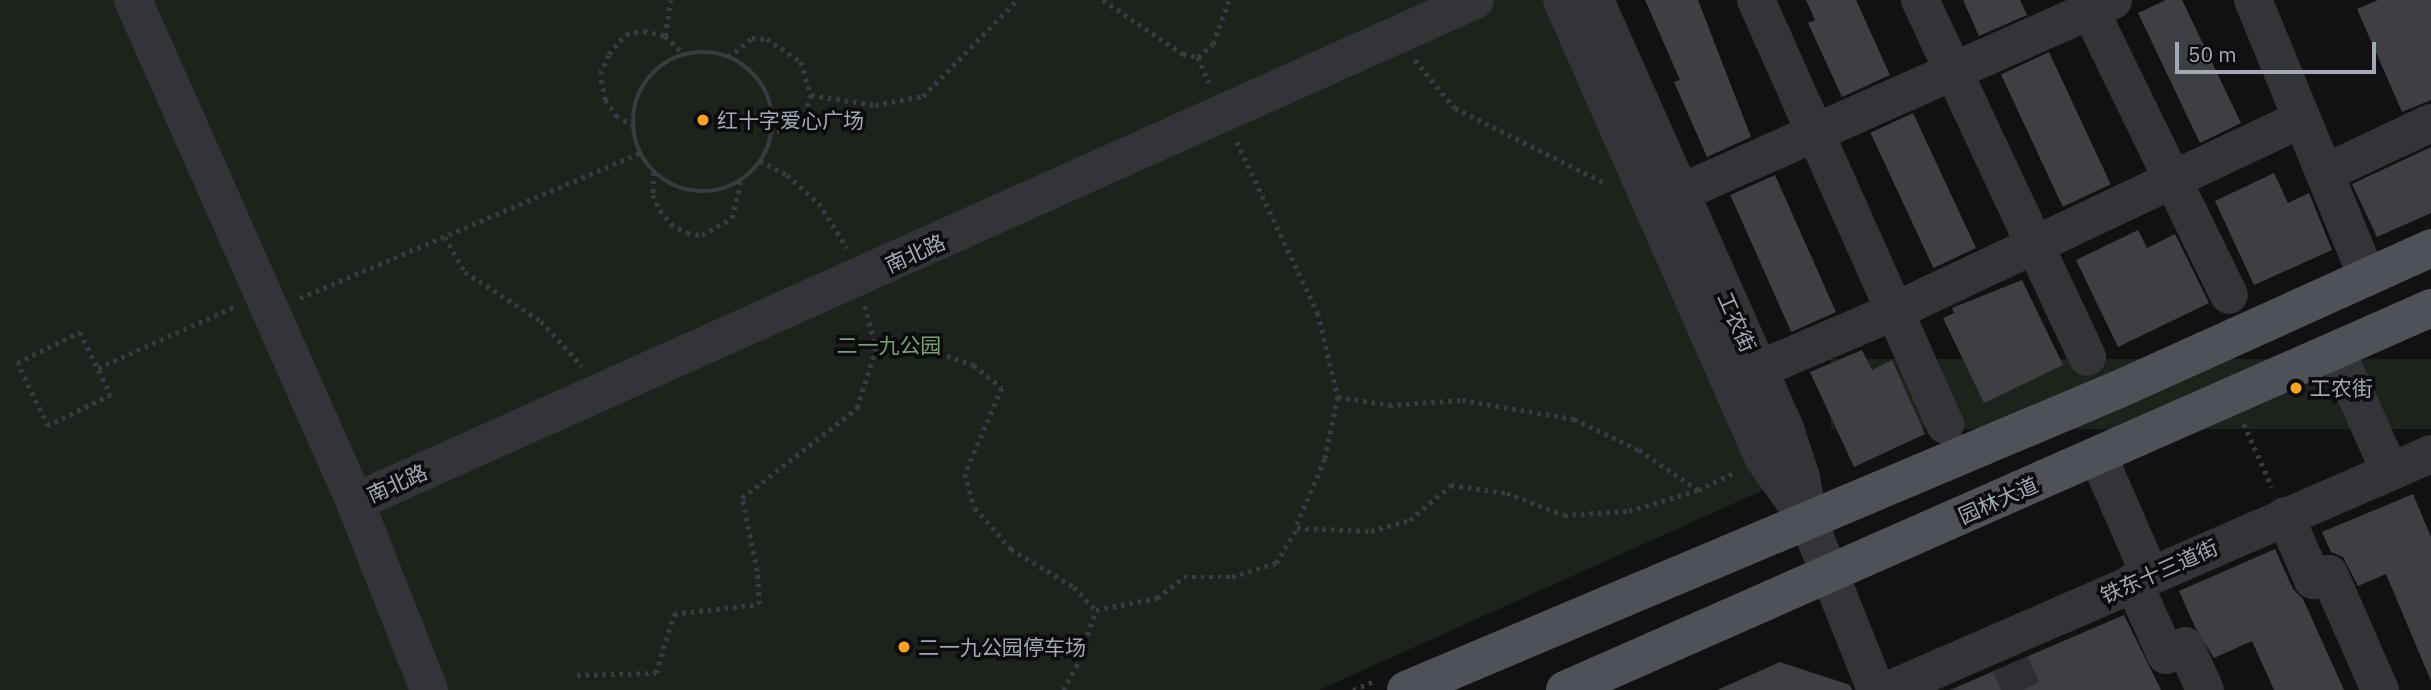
<!DOCTYPE html>
<meta charset="utf-8">
<style>
body{margin:0}
#map{position:relative;width:2431px;height:690px;overflow:hidden;background:#111113;font-family:"IBM Plex Sans","Noto Sans SC",sans-serif}
div>[style]{position:absolute}
[style*='--x']{left:calc(var(--x)*1px);top:calc(var(--y)*1px);width:calc(var(--w)*1px);rotate:calc(var(--a)*1deg)}
.green>*{inset:0;background:#1c231c;transform-origin:0 0}
.building>*{inset:0;background:#3d3f43;transform-origin:0 0}
.minor-tunnel>*{height:38px;margin-top:-19px;transform-origin:0;background:repeating-linear-gradient(90deg,#2e2f33 0 38px,transparent 0 57px)}
.path>*{height:4.5px;margin-top:-2.25px;transform-origin:0;background:repeating-linear-gradient(90deg,#383b3f 0 3.5px,transparent 0 8.5px)}
.path>.ring{margin:-2.25px;padding:0;box-sizing:content-box;background:none;border:4.5px solid #383b3f;border-radius:50%}
.minor>*{height:38px;margin:-19px;padding:0 19px;transform-origin:19px;border-radius:19px;background:#323438}
.major>*{height:38px;margin:-19px;padding:0 19px;transform-origin:19px;border-radius:19px;background:#4e5157}
.dots>*{width:19px;height:19px;translate:-50% -50%;box-sizing:border-box;border:4px solid #0c0c0e;border-radius:50%}
span{translate:-50% -50%;white-space:nowrap;text-align:center;line-height:1.15;-webkit-text-stroke:7px #0c0c0e;paint-order:stroke}
.poi-label{font-size:21px;color:#a2a9b4}
.left{translate:0 -50%;text-align:left}
.street-label{font-size:21px;color:#a2a9b4}
.park-label{font-size:21px;color:#79a078}
.scale{position:absolute;left:2175px;top:42px;width:201px;height:32px;box-sizing:border-box;border:4px solid #a2a9b4;border-top:0;padding-left:9px;font-size:21px;line-height:24px;white-space:nowrap;color:#a2a9b4;-webkit-text-stroke:5px #0c0c0e;paint-order:stroke}
</style>
<div id="map">
<div class="green">
<div style="clip-path:polygon(0 0,1587px 0,1768px 488px,1319px 690px,0 690px)"></div>
<div style="left:2431px;top:359px;width:70px;height:600px;rotate:90deg"></div>
</div>
<div class="building">
<div style="clip-path:polygon(1645px 0,1698px 0,1751px 137px,1707px 157px,1674px 82px,1680px 80px)"></div>
<div style="clip-path:polygon(1806px 0,1856px 0,1890px 75px,1842px 97px,1808px 23px,1815px 20px)"></div>
<div style="clip-path:polygon(1963px 0,2020px 0,2027px 15px,1979px 36px)"></div>
<div style="clip-path:polygon(2166px 0,2182px 0,2241px 123px,2200px 143px,2138px 13px)"></div>
<div style="clip-path:polygon(2378px 0,2431px 0,2431px 100px,2402px 112px,2357px 9px)"></div>
<div style="left:2049px;top:52px;width:146px;height:53px;rotate:65deg"></div>
<div style="left:1913px;top:113px;width:149px;height:47px;rotate:65deg"></div>
<div style="clip-path:polygon(2431px 147px,2431px 213px,2377px 237px,2352px 184px)"></div>
<div style="clip-path:polygon(2274px 173px,2288px 203px,2309px 193px,2332px 250px,2254px 285px,2215px 201px)"></div>
<div style="left:1775px;top:175px;width:150px;height:49px;rotate:66deg"></div>
<div style="clip-path:polygon(2138px 230px,2147px 248px,2175px 234px,2209px 303px,2118px 347px,2076px 260px)"></div>
<div style="clip-path:polygon(2022px 280px,2063px 365px,1984px 403px,1943px 318px,1954px 313px,1952px 308px)"></div>
<div style="clip-path:polygon(1862px 350px,1872px 370px,1892px 360px,1925px 434px,1854px 467px,1810px 372px)"></div>
<div style="clip-path:polygon(2413px 494px,2431px 537px,2431px 681px,2386px 574px,2358px 586px,2343px 557px,2331px 552px,2322px 532px)"></div>
<div style="clip-path:polygon(2275px 549px,2293px 589px,2303px 599px,2344px 690px,2274px 690px,2252px 641px,2214px 658px,2195px 627px,2179px 591px)"></div>
<div style="clip-path:polygon(2124px 615px,2161px 690px,1950px 690px,2010px 664px)"></div>
<div style="clip-path:polygon(1780px 662px,1850px 685px,1852px 690px,1717px 690px)"></div>
</div>
<div class="minor-tunnel">
<div style="--x:2010;--y:664;--w:29;--a:65"></div>
</div>
<div class="path">
<div style="--x:1103;--y:0;--w:97;--a:34"></div>
<div style="--x:1183;--y:54;--w:15;--a:11"></div>
<div style="--x:1198;--y:57;--w:20;--a:-41"></div>
<div style="--x:1213;--y:44;--w:47;--a:-70"></div>
<div style="--x:665;--y:36;--w:36;--a:-81"></div>
<div class="ring" style="left:633px;top:52px;width:135.5px;height:135.5px"></div>
<div style="--x:728;--y:57;--w:31;--a:-38"></div>
<div style="--x:752;--y:38;--w:15;--a:4"></div>
<div style="--x:767;--y:39;--w:41;--a:34.1"></div>
<div style="--x:801;--y:62;--w:34;--a:73"></div>
<div style="--x:811;--y:95;--w:20;--a:108"></div>
<div style="--x:805;--y:114;--w:22;--a:137"></div>
<div style="--x:789;--y:129;--w:17;--a:167"></div>
<div style="--x:1198;--y:57;--w:28;--a:67"></div>
<div style="--x:1415;--y:60;--w:62;--a:50.2"></div>
<div style="--x:1455;--y:108;--w:170;--a:26.6"></div>
<div style="--x:811;--y:95;--w:65;--a:8.9"></div>
<div style="--x:875;--y:105;--w:49;--a:-10.6"></div>
<div style="--x:923;--y:96;--w:134;--a:-45.6"></div>
<div style="--x:634;--y:126;--w:19;--a:-152"></div>
<div style="--x:617;--y:117;--w:21;--a:-125"></div>
<div style="--x:605;--y:100;--w:26;--a:-101"></div>
<div style="--x:600;--y:74;--w:22;--a:-66"></div>
<div style="--x:609;--y:54;--w:26;--a:-50"></div>
<div style="--x:626;--y:34;--w:18;--a:-9"></div>
<div style="--x:644;--y:31;--w:22;--a:13"></div>
<div style="--x:665;--y:36;--w:28;--a:44"></div>
<div style="--x:1237;--y:142;--w:189;--a:64.7"></div>
<div style="--x:1318;--y:313;--w:86;--a:76.6"></div>
<div style="--x:1338;--y:397;--w:63;--a:101.8"></div>
<div style="--x:1325;--y:459;--w:76;--a:113.2"></div>
<div style="--x:760;--y:161;--w:30;--a:27"></div>
<div style="--x:787;--y:175;--w:43;--a:41.2"></div>
<div style="--x:819;--y:203;--w:53;--a:58.1"></div>
<div style="--x:654;--y:172;--w:23;--a:92"></div>
<div style="--x:653;--y:195;--w:17;--a:65"></div>
<div style="--x:660;--y:210;--w:18;--a:52"></div>
<div style="--x:671;--y:224;--w:18;--a:29"></div>
<div style="--x:687;--y:233;--w:15;--a:8"></div>
<div style="--x:702;--y:235;--w:34;--a:-30"></div>
<div style="--x:732;--y:218;--w:37;--a:-77"></div>
<div style="--x:445;--y:237;--w:40;--a:60.3"></div>
<div style="--x:465;--y:272;--w:90;--a:32.8"></div>
<div style="--x:541;--y:321;--w:61;--a:47.7"></div>
<div style="--x:300;--y:298;--w:370;--a:-23.1"></div>
<div style="--x:865;--y:306;--w:42;--a:75"></div>
<div style="--x:876;--y:347;--w:63;--a:5.4"></div>
<div style="--x:939;--y:353;--w:37;--a:19"></div>
<div style="--x:974;--y:365;--w:36;--a:39"></div>
<div style="--x:1002;--y:388;--w:94;--a:113.3"></div>
<div style="--x:965;--y:474;--w:35;--a:74"></div>
<div style="--x:975;--y:508;--w:55;--a:48.7"></div>
<div style="--x:1011;--y:549;--w:74;--a:31.1"></div>
<div style="--x:1074;--y:587;--w:32;--a:46"></div>
<div style="--x:80;--y:332;--w:70;--a:63.8"></div>
<div style="--x:111;--y:395;--w:70;--a:153.8"></div>
<div style="--x:48;--y:426;--w:70;--a:-116.2"></div>
<div style="--x:17;--y:363;--w:70;--a:-26.2"></div>
<div style="--x:98;--y:368;--w:151;--a:-24.2"></div>
<div style="--x:1338;--y:397;--w:52;--a:8.9"></div>
<div style="--x:1389;--y:405;--w:73;--a:-3.9"></div>
<div style="--x:1462;--y:400;--w:114;--a:9.6"></div>
<div style="--x:1574;--y:419;--w:72;--a:25.5"></div>
<div style="--x:1639;--y:450;--w:71;--a:34.1"></div>
<div style="--x:2244;--y:424;--w:69;--a:66"></div>
<div style="--x:577;--y:675;--w:79;--a:-1.5"></div>
<div style="--x:656;--y:673;--w:62;--a:-73"></div>
<div style="--x:674;--y:614;--w:86;--a:-6.7"></div>
<div style="--x:759;--y:604;--w:33;--a:-93"></div>
<div style="--x:757;--y:571;--w:75;--a:-101.6"></div>
<div style="--x:742;--y:498;--w:146;--a:-38"></div>
<div style="--x:857;--y:408;--w:64;--a:-72.7"></div>
<div style="--x:1063;--y:690;--w:26;--a:-61"></div>
<div style="--x:1076;--y:667;--w:60;--a:-70.7"></div>
<div style="--x:1096;--y:610;--w:62;--a:-11.1"></div>
<div style="--x:1157;--y:598;--w:34;--a:-38"></div>
<div style="--x:1184;--y:577;--w:48;--a:0"></div>
<div style="--x:1232;--y:577;--w:46;--a:-17.7"></div>
<div style="--x:1276;--y:563;--w:41;--a:-59"></div>
<div style="--x:1297;--y:528;--w:74;--a:2.3"></div>
<div style="--x:1371;--y:531;--w:41;--a:-15.8"></div>
<div style="--x:1410;--y:520;--w:54;--a:-40.5"></div>
<div style="--x:1451;--y:485;--w:57;--a:8.1"></div>
<div style="--x:1507;--y:493;--w:61;--a:21.1"></div>
<div style="--x:1564;--y:515;--w:65;--a:-3.5"></div>
<div style="--x:1629;--y:511;--w:72;--a:-16.9"></div>
<div style="--x:1698;--y:490;--w:42;--a:-25.3"></div>
<div style="--x:1353;--y:690;--w:25;--a:-23"></div>
</div>
<div class="minor">
<div style="--x:133;--y:0;--w:549;--a:66.14"></div>
<div style="--x:355;--y:502;--w:202;--a:68.5"></div>
<div style="--x:1562;--y:0;--w:501;--a:66.25"></div>
<div style="--x:1764;--y:459;--w:62;--a:54.2"></div>
<div style="--x:1595;--y:0;--w:472;--a:66.1"></div>
<div style="--x:1786;--y:432;--w:47;--a:71.6"></div>
<div style="--x:1801;--y:477;--w:44;--a:80.8"></div>
<div style="--x:1808;--y:520;--w:183;--a:68.2"></div>
<div style="--x:1756;--y:0;--w:465;--a:66"></div>
<div style="--x:1920;--y:0;--w:394;--a:64.9"></div>
<div style="--x:2085;--y:0;--w:328;--a:64"></div>
<div style="--x:2253;--y:0;--w:300;--a:67.6"></div>
<div style="--x:2325;--y:173;--w:117;--a:-25.3"></div>
<div style="--x:1680;--y:193;--w:474;--a:-24"></div>
<div style="--x:2336;--y:350;--w:133;--a:66.1"></div>
<div style="--x:1758;--y:370;--w:149;--a:-23.3"></div>
<div style="--x:1895;--y:311;--w:449;--a:-25.3"></div>
<div style="--x:2098;--y:456;--w:130;--a:66.4"></div>
<div style="--x:355;--y:502;--w:1227;--a:-24.14"></div>
<div style="--x:2285;--y:516;--w:70;--a:66.4"></div>
<div style="--x:2313;--y:580;--w:17;--a:-21"></div>
<div style="--x:2329;--y:574;--w:127;--a:66.3"></div>
<div style="--x:2133;--y:582;--w:80;--a:65.7"></div>
<div style="--x:2166;--y:655;--w:21;--a:-25"></div>
<div style="--x:2185;--y:646;--w:48;--a:65.6"></div>
<div style="--x:1889;--y:690;--w:591;--a:-23.53"></div>
</div>
<div class="major">
<div style="--x:1406;--y:690;--w:772;--a:-22.88"></div>
<div style="--x:2117;--y:390;--w:345;--a:-24.3"></div>
<div style="--x:1565;--y:690;--w:947;--a:-23.8"></div>
</div>
<div class="dots">
<div style="left:703px;top:120px;background:#f7a125"></div>
<div style="left:2296px;top:388px;background:#f7a125"></div>
<div style="left:904px;top:647px;background:#f7a125"></div>
</div>
<div class="poi-label">
<span class="left" style="left:717px;top:120px">红十字爱心广场</span>
<span class="left" style="left:2310px;top:388px">工农街</span>
<span class="left" style="left:918px;top:647px">二一九公园停车场</span>
</div>
<div class="street-label">
<span style="left:915px;top:253px;rotate:-24deg">南北路</span>
<span style="left:1737px;top:322px;rotate:66deg">工农街</span>
<span style="left:397px;top:483px;rotate:-24deg">南北路</span>
<span style="left:1998px;top:500px;rotate:-24deg">园林大道</span>
<span style="left:2159px;top:571px;rotate:-24deg">铁东十三道街</span>
</div>
<div class="park-label">
<span style="left:889px;top:345px">二一九公园</span>
</div>
<div class="scale">50 m</div>
</div>
